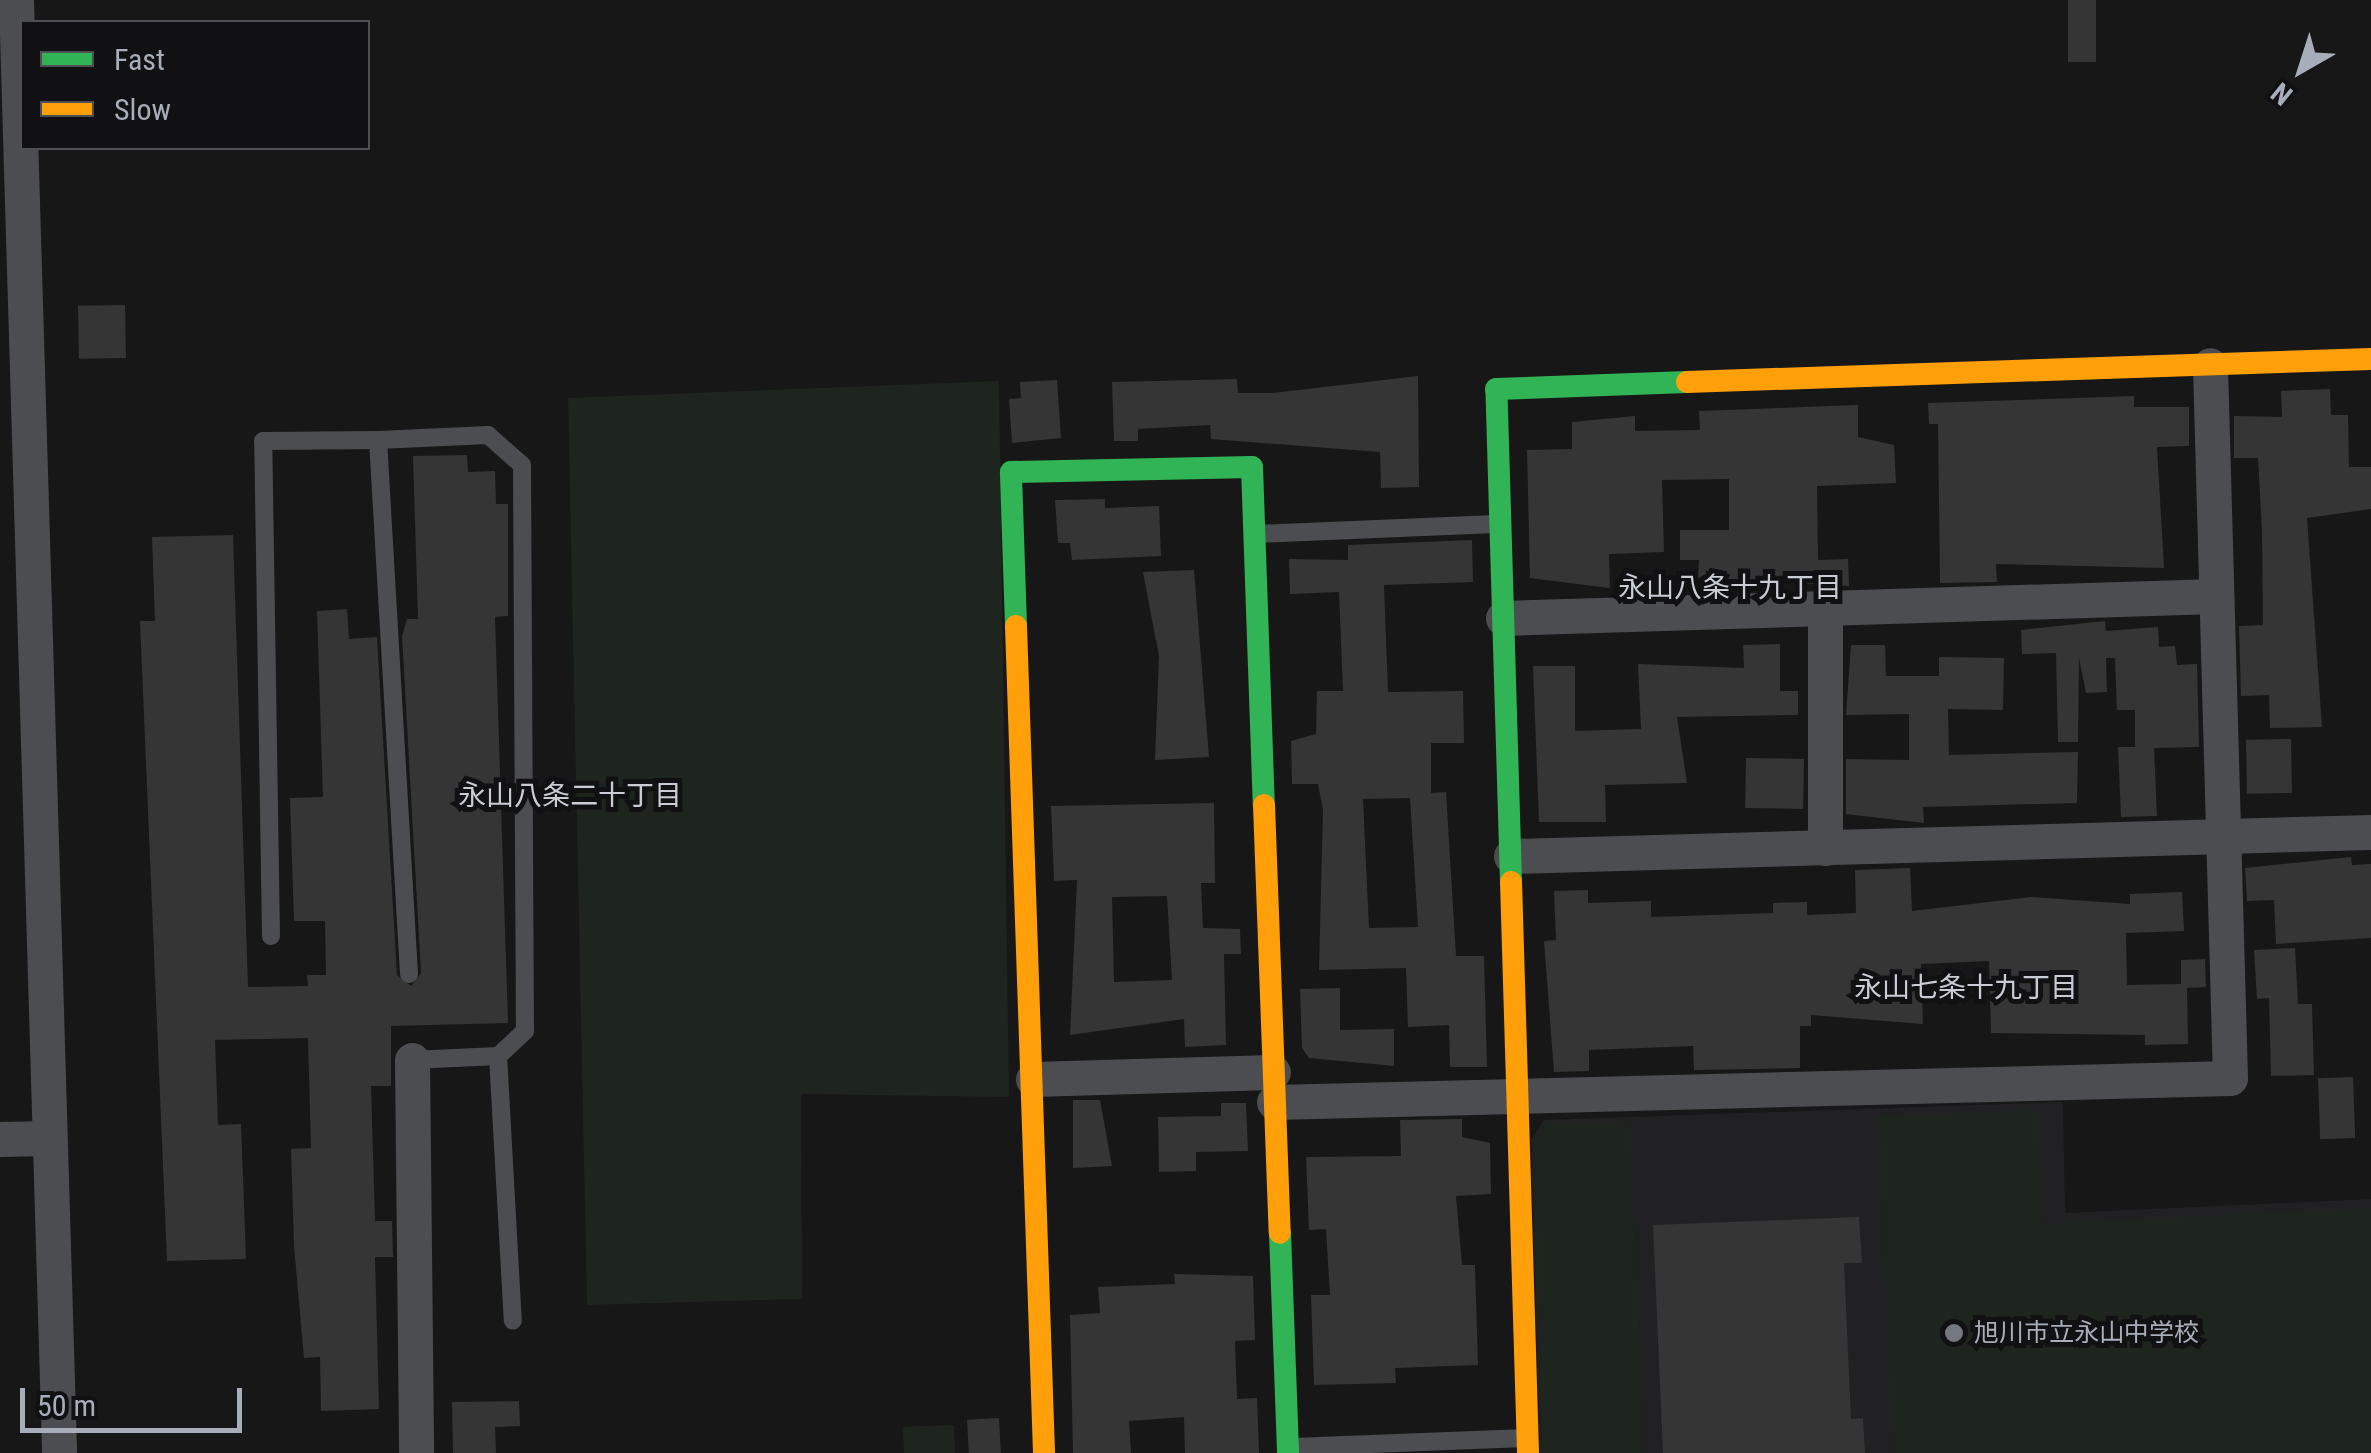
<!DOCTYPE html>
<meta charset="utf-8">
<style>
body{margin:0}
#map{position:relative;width:2371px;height:1453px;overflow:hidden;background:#171717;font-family:"Roboto Condensed","Noto Sans JP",sans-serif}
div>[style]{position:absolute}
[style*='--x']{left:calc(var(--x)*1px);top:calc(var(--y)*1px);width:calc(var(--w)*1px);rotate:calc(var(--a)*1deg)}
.built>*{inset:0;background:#212123}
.green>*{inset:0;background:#1d251e;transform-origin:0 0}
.building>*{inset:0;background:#353536;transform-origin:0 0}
.lane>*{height:18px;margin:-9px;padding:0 9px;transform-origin:9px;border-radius:9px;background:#4b4d50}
.street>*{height:35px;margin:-17.5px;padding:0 17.5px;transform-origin:17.5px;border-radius:17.5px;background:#4b4d50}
.fast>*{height:22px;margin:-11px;padding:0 11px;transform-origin:11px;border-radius:11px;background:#30b455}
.slow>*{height:22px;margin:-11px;padding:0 11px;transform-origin:11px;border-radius:11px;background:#ff9f0a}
.dots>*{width:28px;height:28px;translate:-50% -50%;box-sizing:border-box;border:5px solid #111113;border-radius:50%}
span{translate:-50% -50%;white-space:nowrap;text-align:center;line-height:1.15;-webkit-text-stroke:10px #111113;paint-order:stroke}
.poi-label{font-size:25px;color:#a7adb9}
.left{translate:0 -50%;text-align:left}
.neighbourhood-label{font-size:28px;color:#c9ccd5}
.legend{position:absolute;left:20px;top:20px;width:350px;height:130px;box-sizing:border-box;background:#111113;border:2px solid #4d4f55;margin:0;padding:12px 18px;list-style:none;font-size:30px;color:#a7adb9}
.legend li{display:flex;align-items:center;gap:20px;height:50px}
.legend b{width:50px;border:2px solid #4d4f55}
.north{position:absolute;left:2251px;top:20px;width:100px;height:100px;-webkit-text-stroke:8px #111113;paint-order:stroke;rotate:219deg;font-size:28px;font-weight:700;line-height:40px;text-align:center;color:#a7adb9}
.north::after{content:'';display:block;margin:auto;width:35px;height:45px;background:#a7adb9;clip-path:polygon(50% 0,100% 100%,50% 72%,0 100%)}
.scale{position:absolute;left:20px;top:1388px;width:222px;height:45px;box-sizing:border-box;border:5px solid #a7adb9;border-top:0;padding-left:12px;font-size:30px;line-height:35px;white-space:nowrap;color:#a7adb9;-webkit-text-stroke:8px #111113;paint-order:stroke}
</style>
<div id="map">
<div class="built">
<div style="clip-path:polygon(2063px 1102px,2065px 1213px,2371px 1199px,2371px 1453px,1540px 1453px,1531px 1140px,1544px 1120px)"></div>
</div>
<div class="green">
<div style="clip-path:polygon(999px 381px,1009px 1097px,801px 1094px,802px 1299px,587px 1305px,568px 398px)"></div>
<div style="clip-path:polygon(2037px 1110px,2043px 1224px,2371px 1208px,2371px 1453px,1892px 1453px,1880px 1116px)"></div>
<div style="clip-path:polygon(1630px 1121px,1645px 1453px,1543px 1453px,1534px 1141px,1548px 1123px)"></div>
<div style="left:954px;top:1425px;width:28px;height:51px;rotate:88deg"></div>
</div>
<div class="building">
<div style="left:2068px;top:0;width:28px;height:62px"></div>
<div style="left:125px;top:305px;width:53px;height:47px;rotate:89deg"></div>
<div style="clip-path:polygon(1418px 376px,1419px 487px,1381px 488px,1380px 452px,1211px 439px,1210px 425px,1138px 429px,1138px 441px,1114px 441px,1112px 382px,1237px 379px,1238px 393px,1273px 393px)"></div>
<div style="clip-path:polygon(1057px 380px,1061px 438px,1012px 443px,1009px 399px,1021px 398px,1020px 382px)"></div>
<div style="clip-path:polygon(2330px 389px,2331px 415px,2348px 415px,2349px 467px,2371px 467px,2371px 509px,2307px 518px,2322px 727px,2270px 728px,2269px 695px,2241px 696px,2239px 626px,2263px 625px,2262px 531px,2258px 458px,2234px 458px,2234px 416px,2282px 417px,2281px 391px)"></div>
<div style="clip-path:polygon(2134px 396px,2134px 407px,2189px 407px,2189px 446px,2157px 447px,2164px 568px,1996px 564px,1997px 582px,1940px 583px,1938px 424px,1929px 424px,1928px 403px)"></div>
<div style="clip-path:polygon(1858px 405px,1858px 437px,1894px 445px,1896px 483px,1817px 486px,1818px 560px,1848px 559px,1849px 586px,1698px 578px,1699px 560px,1680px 560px,1680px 530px,1729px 530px,1729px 479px,1662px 480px,1664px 552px,1609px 554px,1610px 588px,1530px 578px,1527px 450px,1572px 449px,1572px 422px,1635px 416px,1635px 431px,1700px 430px,1699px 411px)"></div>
<div style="clip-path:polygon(467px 455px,468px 472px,495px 471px,496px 504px,508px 504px,508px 616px,495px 617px,508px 1023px,391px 1026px,391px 1086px,371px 1086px,375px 1221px,392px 1221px,393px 1257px,375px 1257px,379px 1409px,321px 1411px,320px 1357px,304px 1358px,294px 1246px,291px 1149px,311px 1148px,308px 1038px,215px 1040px,218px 1125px,241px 1124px,246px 1259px,167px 1261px,140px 621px,155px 621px,152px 537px,233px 535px,248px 987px,308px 986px,307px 975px,326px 975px,325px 921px,294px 921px,290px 798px,323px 797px,317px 611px,347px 609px,349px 639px,377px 637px,397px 975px,411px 986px,421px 973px,402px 636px,407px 619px,418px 619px,413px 456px)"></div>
<div style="clip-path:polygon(1105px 499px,1105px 508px,1159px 506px,1161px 556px,1072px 560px,1070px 543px,1058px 543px,1055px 500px)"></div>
<div style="clip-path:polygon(evenodd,1472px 540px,1473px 582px,1384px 585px,1388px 692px,1463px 691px,1464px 743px,1431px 743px,1431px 793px,1446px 792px,1456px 956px,1484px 956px,1487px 1067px,1450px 1067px,1449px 1025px,1408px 1027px,1406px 968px,1319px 970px,1323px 810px,1318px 784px,1292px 784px,1291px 741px,1316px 734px,1317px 691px,1343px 691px,1339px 592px,1290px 594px,1289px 559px,1348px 560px,1348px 545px,1472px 540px,1410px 798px,1418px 927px,1369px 928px,1363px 799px,1410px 798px)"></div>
<div style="clip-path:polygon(1194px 570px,1209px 757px,1155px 760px,1159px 656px,1143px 572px)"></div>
<div style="clip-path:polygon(2105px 621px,2106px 631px,2158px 627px,2159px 647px,2175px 646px,2177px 665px,2197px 664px,2199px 747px,2154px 748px,2157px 816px,2121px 817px,2118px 747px,2135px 747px,2135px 710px,2117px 710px,2115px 658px,2106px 658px,2107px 692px,2086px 693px,2079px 658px,2078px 742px,2058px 742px,2056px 653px,2022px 654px,2021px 630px)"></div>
<div style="clip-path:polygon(1780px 644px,1780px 691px,1798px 691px,1798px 715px,1677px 717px,1687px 783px,1605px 785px,1606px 822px,1539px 822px,1533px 666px,1575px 666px,1575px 731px,1641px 729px,1638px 664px,1744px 668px,1743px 645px)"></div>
<div style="clip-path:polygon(1851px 645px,1885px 645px,1886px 676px,1939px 676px,1939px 657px,2004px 658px,2003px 710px,1948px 709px,1949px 755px,2078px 752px,2077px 803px,1923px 807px,1924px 823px,1846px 814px,1846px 759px,1909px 760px,1909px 714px,1846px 715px)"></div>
<div style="left:2291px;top:739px;width:54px;height:45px;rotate:89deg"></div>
<div style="left:1746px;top:758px;width:58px;height:50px;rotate:1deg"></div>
<div style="clip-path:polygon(evenodd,1214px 803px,1215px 883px,1201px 883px,1203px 928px,1240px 929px,1241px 954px,1224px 954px,1226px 1045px,1185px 1047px,1184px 1019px,1070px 1035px,1077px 880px,1054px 881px,1051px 806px,1214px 803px,1167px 896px,1172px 980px,1114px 982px,1112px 897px,1167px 896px)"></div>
<div style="clip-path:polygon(2351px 857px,2352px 865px,2371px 864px,2371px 938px,2276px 944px,2274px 900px,2247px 901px,2245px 868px)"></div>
<div style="clip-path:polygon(1910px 868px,1912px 911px,2031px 897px,2130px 904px,2130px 894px,2182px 892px,2184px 931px,2126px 933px,2127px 985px,2181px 984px,2181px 960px,2205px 959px,2206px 987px,2187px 988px,2188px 1044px,2145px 1045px,2145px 1035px,1991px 1033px,1989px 961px,1921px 964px,1923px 1024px,1811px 1015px,1811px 1026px,1800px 1026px,1800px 1068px,1694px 1070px,1693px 1046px,1589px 1050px,1589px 1071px,1554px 1072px,1544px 941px,1556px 940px,1554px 891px,1588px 890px,1588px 903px,1651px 901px,1651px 917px,1773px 913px,1773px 903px,1807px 902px,1807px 915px,1856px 913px,1855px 870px)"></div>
<div style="clip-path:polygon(2295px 948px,2298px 1004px,2312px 1004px,2314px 1075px,2271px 1076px,2269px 998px,2257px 999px,2254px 950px)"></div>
<div style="clip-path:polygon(1340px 988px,1340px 1030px,1394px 1029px,1394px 1066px,1309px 1058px,1302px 1048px,1300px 989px)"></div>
<div style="left:2353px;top:1077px;width:61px;height:35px;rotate:88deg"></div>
<div style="clip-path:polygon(1073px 1100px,1100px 1100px,1112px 1166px,1073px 1168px)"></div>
<div style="clip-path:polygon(1221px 1103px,1246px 1103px,1248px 1151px,1196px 1152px,1196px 1171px,1159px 1172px,1158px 1117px,1221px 1116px)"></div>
<div style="clip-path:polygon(1462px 1119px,1462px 1137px,1490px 1143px,1491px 1194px,1456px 1196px,1462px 1265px,1475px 1265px,1478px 1365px,1395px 1368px,1396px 1383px,1314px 1385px,1311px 1295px,1330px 1295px,1326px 1229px,1309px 1230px,1306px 1157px,1401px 1156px,1400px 1120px)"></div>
<div style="clip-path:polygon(1859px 1217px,1862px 1263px,1844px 1263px,1851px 1419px,1863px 1418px,1865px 1453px,1663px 1453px,1653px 1225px)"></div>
<div style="clip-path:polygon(1174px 1274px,1253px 1276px,1255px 1340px,1235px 1341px,1237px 1399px,1257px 1398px,1259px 1453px,1185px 1453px,1184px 1417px,1129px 1421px,1131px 1453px,1073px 1453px,1070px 1315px,1100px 1313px,1098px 1287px,1175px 1284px)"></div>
<div style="clip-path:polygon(519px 1401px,520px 1426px,495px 1427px,496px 1453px,453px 1453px,452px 1402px)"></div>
<div style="left:999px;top:1418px;width:35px;height:32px;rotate:87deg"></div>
</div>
<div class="lane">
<div style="--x:1256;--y:534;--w:239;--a:-2.4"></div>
<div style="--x:271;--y:936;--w:495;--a:-90.9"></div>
<div style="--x:263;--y:441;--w:115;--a:-0.5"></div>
<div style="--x:409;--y:974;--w:535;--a:-93.32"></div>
<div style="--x:378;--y:440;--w:110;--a:-2.6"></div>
<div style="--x:488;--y:435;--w:45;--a:41.4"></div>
<div style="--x:522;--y:465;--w:566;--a:89.7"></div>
<div style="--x:525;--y:1031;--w:37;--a:137"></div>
<div style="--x:412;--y:1060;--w:86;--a:-2.7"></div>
<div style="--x:498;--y:1056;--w:265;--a:86.8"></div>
<div style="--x:1293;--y:1447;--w:234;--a:-2.2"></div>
</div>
<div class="street">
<div style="--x:16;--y:0;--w:1454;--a:88.3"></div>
<div style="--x:1503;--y:618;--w:713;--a:-1.77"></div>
<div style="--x:1825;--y:848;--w:238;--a:-90"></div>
<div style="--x:1511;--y:856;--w:860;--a:-1.6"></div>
<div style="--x:412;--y:1060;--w:393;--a:89.4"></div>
<div style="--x:1033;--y:1079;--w:240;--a:-1.7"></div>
<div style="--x:1274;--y:1102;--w:956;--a:-1.44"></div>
<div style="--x:2230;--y:1078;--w:713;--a:-91.61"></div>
<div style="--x:0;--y:1139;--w:48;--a:-1.2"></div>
</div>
<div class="fast">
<div style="--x:1016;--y:626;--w:154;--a:-91.9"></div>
<div style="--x:1011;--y:472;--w:241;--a:-1.2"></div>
<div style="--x:1252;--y:467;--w:338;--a:88"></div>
<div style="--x:1511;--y:882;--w:493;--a:-91.7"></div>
<div style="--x:1496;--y:389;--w:191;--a:-2.1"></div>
<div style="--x:1280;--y:1233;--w:220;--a:87.9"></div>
</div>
<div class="slow">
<div style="--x:1687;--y:382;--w:684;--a:-1.93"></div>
<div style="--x:1016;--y:626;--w:827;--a:88.06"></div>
<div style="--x:1264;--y:805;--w:428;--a:87.9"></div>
<div style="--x:1511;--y:882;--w:571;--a:88.29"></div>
</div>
<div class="dots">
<div style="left:1954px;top:1333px;background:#757880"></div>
</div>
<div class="poi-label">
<span class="left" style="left:1974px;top:1333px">旭川市立永山中学校</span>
</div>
<div class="neighbourhood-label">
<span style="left:1730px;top:588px">永山八条十九丁目</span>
<span style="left:570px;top:796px">永山八条二十丁目</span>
<span style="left:1966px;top:988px">永山七条十九丁目</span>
</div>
<ul class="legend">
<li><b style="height:12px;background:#30b455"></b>Fast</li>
<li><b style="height:12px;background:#ff9f0a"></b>Slow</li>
</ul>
<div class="north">N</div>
<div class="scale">50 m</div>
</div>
